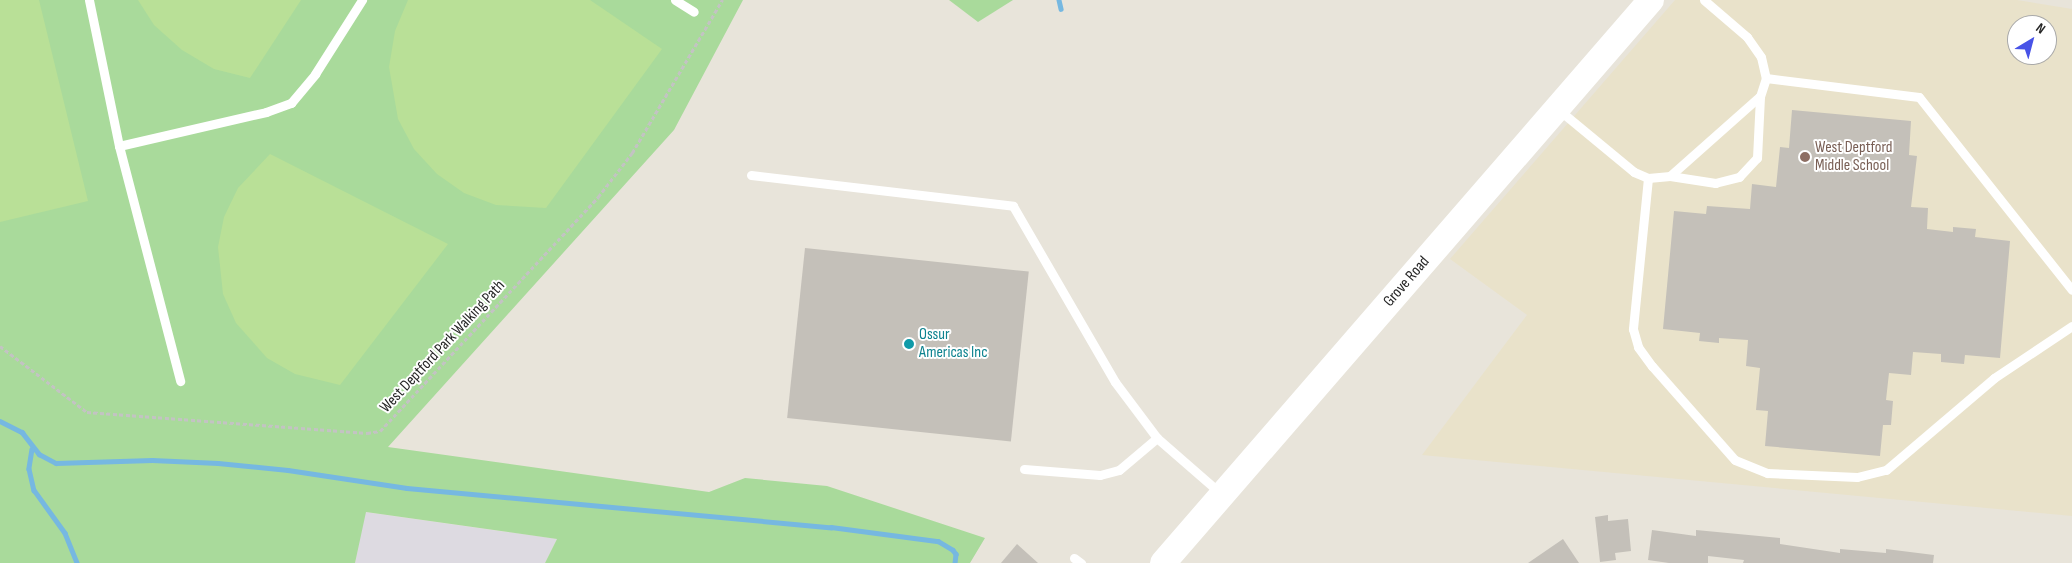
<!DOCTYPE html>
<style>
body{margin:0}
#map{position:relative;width:2072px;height:563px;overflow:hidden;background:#e8e4da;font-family:"Sofia Sans Condensed",sans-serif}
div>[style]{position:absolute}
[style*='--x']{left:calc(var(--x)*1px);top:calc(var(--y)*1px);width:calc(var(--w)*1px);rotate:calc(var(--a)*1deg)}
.industrial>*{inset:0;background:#dddae1}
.education>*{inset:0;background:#e9e2ca}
.green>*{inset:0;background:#a9da9b}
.pitch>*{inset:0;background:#b9e097}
.stream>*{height:4.5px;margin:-2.25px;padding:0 2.25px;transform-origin:2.25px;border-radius:2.25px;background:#76b8e1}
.building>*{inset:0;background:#c4c0b9;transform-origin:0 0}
.path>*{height:2.5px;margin-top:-1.25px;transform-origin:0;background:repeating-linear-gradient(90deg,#c3c3c3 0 4px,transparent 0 6.5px)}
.lane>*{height:9px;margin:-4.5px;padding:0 4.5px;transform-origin:4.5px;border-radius:4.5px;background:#fff}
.secondary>*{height:26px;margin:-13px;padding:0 13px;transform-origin:13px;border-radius:13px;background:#fff}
.dots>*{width:14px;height:14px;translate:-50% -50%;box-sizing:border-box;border:2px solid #fff;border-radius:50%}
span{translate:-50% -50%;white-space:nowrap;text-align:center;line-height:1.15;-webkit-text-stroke:4px #fff;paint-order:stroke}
.education-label{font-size:16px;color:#785e54}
.left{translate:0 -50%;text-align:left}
.street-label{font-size:16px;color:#272727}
.culture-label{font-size:16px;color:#0d838f}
.north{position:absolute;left:2007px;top:15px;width:50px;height:50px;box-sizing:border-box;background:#fff;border:1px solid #a9a9a9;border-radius:50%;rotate:37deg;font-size:14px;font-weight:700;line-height:20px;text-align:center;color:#272727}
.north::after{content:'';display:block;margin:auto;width:18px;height:22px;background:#4853e7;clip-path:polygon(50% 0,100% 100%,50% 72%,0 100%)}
</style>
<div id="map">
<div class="industrial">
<div style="clip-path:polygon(365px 512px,557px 539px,545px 563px,355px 563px)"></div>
</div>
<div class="education">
<div style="clip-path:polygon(evenodd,1675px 0,2017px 0,2072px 9px,2072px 516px,1422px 455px,1527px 315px,1450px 259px,1675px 0,2017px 25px,2047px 25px,2047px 55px,2017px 55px,2017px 25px)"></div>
</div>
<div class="green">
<div style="clip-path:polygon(0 0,743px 0,674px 130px,388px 447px,709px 492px,745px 478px,827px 486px,985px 538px,970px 563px,545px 563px,557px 539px,366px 512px,355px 563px,0 563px)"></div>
<div style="clip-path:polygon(949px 0,1013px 0,978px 22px)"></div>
</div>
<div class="pitch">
<div style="clip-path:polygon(0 0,39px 0,88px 201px,0 222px)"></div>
<div style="clip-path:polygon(138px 0,301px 0,250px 78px,214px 69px,182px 50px,154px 25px)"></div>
<div style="clip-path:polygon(408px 0,590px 0,662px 49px,546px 208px,496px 205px,464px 193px,437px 174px,414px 149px,398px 119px,389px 67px,395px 31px)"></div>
<div style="clip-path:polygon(270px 154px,448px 244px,340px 385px,295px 374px,267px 358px,236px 323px,223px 294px,218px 247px,224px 217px,238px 188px)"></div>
</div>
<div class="stream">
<div style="--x:1059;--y:0;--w:9;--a:77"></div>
<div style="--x:0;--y:421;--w:25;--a:27"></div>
<div style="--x:22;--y:432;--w:28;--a:52"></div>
<div style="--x:39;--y:454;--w:19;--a:28"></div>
<div style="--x:56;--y:463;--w:96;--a:-1.8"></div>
<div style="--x:152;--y:460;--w:66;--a:2.6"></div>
<div style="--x:218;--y:463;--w:70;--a:5.7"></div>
<div style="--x:288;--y:470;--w:120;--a:8.6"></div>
<div style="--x:407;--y:488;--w:426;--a:5.3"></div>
<div style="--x:831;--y:527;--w:108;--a:7.5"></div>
<div style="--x:938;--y:541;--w:17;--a:31"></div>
<div style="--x:953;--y:550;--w:5;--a:53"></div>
<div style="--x:956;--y:554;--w:9;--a:96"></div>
<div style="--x:32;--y:449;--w:20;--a:99"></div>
<div style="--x:29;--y:469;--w:22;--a:77"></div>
<div style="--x:34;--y:490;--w:53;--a:54.2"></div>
<div style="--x:65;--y:533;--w:32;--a:68"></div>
</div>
<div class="building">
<div style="clip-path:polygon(1792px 110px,1911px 121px,1909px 155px,1917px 156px,1911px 207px,1928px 208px,1927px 229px,1953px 232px,1953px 227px,1976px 229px,1975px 237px,2010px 241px,2000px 358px,1965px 355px,1964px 364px,1941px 362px,1941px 354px,1913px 352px,1911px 375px,1889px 373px,1886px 400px,1893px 401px,1891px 425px,1883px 425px,1880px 456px,1765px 446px,1768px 411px,1756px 410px,1760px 368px,1746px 366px,1748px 340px,1719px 338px,1719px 343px,1699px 341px,1700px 333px,1663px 329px,1674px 211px,1706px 214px,1707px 206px,1750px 209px,1752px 184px,1776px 187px,1780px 147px,1789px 148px)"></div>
<div style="left:805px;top:248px;width:225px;height:171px;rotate:6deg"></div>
<div style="clip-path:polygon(1608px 515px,1608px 521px,1628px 519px,1631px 551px,1615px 553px,1616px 560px,1600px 562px,1595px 517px)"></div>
<div style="clip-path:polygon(1652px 530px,1696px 536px,1696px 530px,1780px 538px,1780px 544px,1840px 553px,1840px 549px,1886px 553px,1886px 549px,1934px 555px,1933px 563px,1743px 563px,1744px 560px,1708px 556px,1708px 563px,1669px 563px,1648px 560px)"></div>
<div style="clip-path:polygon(1563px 539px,1579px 563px,1528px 563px)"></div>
<div style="clip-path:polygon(1017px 544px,1038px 563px,1001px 563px)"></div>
</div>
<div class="path">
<div style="--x:0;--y:346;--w:109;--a:37.2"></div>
<div style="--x:87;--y:412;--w:281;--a:4.3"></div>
<div style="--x:367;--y:433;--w:13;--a:-9"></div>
<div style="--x:380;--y:431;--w:320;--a:-47"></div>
<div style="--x:598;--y:197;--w:56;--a:-52.3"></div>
<div style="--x:632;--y:153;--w:178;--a:-59.5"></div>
</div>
<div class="lane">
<div style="--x:89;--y:0;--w:149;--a:78.4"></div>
<div style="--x:119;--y:146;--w:151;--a:-13"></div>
<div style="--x:266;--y:112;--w:27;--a:-20"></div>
<div style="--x:291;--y:103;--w:38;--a:-50"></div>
<div style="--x:315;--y:74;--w:88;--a:-57.6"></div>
<div style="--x:675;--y:0;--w:22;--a:32"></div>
<div style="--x:1704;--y:0;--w:57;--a:40.7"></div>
<div style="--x:1747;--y:37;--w:24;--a:55"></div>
<div style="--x:1761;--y:57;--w:22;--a:77"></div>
<div style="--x:1766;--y:78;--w:154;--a:7.1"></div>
<div style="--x:1919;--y:97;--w:246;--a:51.6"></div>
<div style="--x:1766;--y:78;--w:19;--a:108"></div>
<div style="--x:1760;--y:96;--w:120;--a:138.4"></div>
<div style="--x:1670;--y:176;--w:22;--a:175"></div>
<div style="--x:1648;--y:178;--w:152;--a:95.7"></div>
<div style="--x:1633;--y:329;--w:19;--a:74"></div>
<div style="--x:1638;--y:347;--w:24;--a:54"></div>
<div style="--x:1652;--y:366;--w:125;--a:48.6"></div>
<div style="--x:1735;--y:460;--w:35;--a:22"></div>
<div style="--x:1767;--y:473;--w:90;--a:2.5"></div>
<div style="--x:1857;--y:477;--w:30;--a:-14"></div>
<div style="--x:1886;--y:470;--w:142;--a:-40.4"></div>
<div style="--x:1994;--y:378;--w:94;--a:-33.7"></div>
<div style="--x:1559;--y:110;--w:97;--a:39.6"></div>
<div style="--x:1634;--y:172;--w:15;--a:23"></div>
<div style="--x:119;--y:146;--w:243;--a:75.4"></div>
<div style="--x:751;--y:175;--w:264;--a:6.7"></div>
<div style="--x:1013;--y:206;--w:203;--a:59.9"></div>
<div style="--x:1115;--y:382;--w:70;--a:53.1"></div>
<div style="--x:1157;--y:438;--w:84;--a:41.1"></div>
<div style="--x:1670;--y:176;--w:46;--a:8.8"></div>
<div style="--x:1715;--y:183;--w:25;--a:-14"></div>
<div style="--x:1739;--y:177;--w:26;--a:-47"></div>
<div style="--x:1757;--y:158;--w:62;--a:-87.2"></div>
<div style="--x:1024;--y:469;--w:76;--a:4.5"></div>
<div style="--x:1100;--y:475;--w:20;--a:-15"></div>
<div style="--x:1119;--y:470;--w:50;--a:-40.1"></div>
<div style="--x:1074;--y:558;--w:9;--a:36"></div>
</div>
<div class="secondary">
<div style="--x:1163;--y:563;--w:745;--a:-49.08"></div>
</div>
<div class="dots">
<div style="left:1805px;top:157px;background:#8d6e63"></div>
<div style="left:909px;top:344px;background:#0f9aa8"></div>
</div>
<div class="education-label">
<span class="left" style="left:1815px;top:157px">West Deptford<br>Middle School</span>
</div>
<div class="street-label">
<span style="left:1407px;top:282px;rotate:-49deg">Grove Road</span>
<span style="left:443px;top:347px;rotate:-47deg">West Deptford Park Walking Path</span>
</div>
<div class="culture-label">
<span class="left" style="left:919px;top:344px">Ossur<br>Americas Inc</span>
</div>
<div class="north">N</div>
</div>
